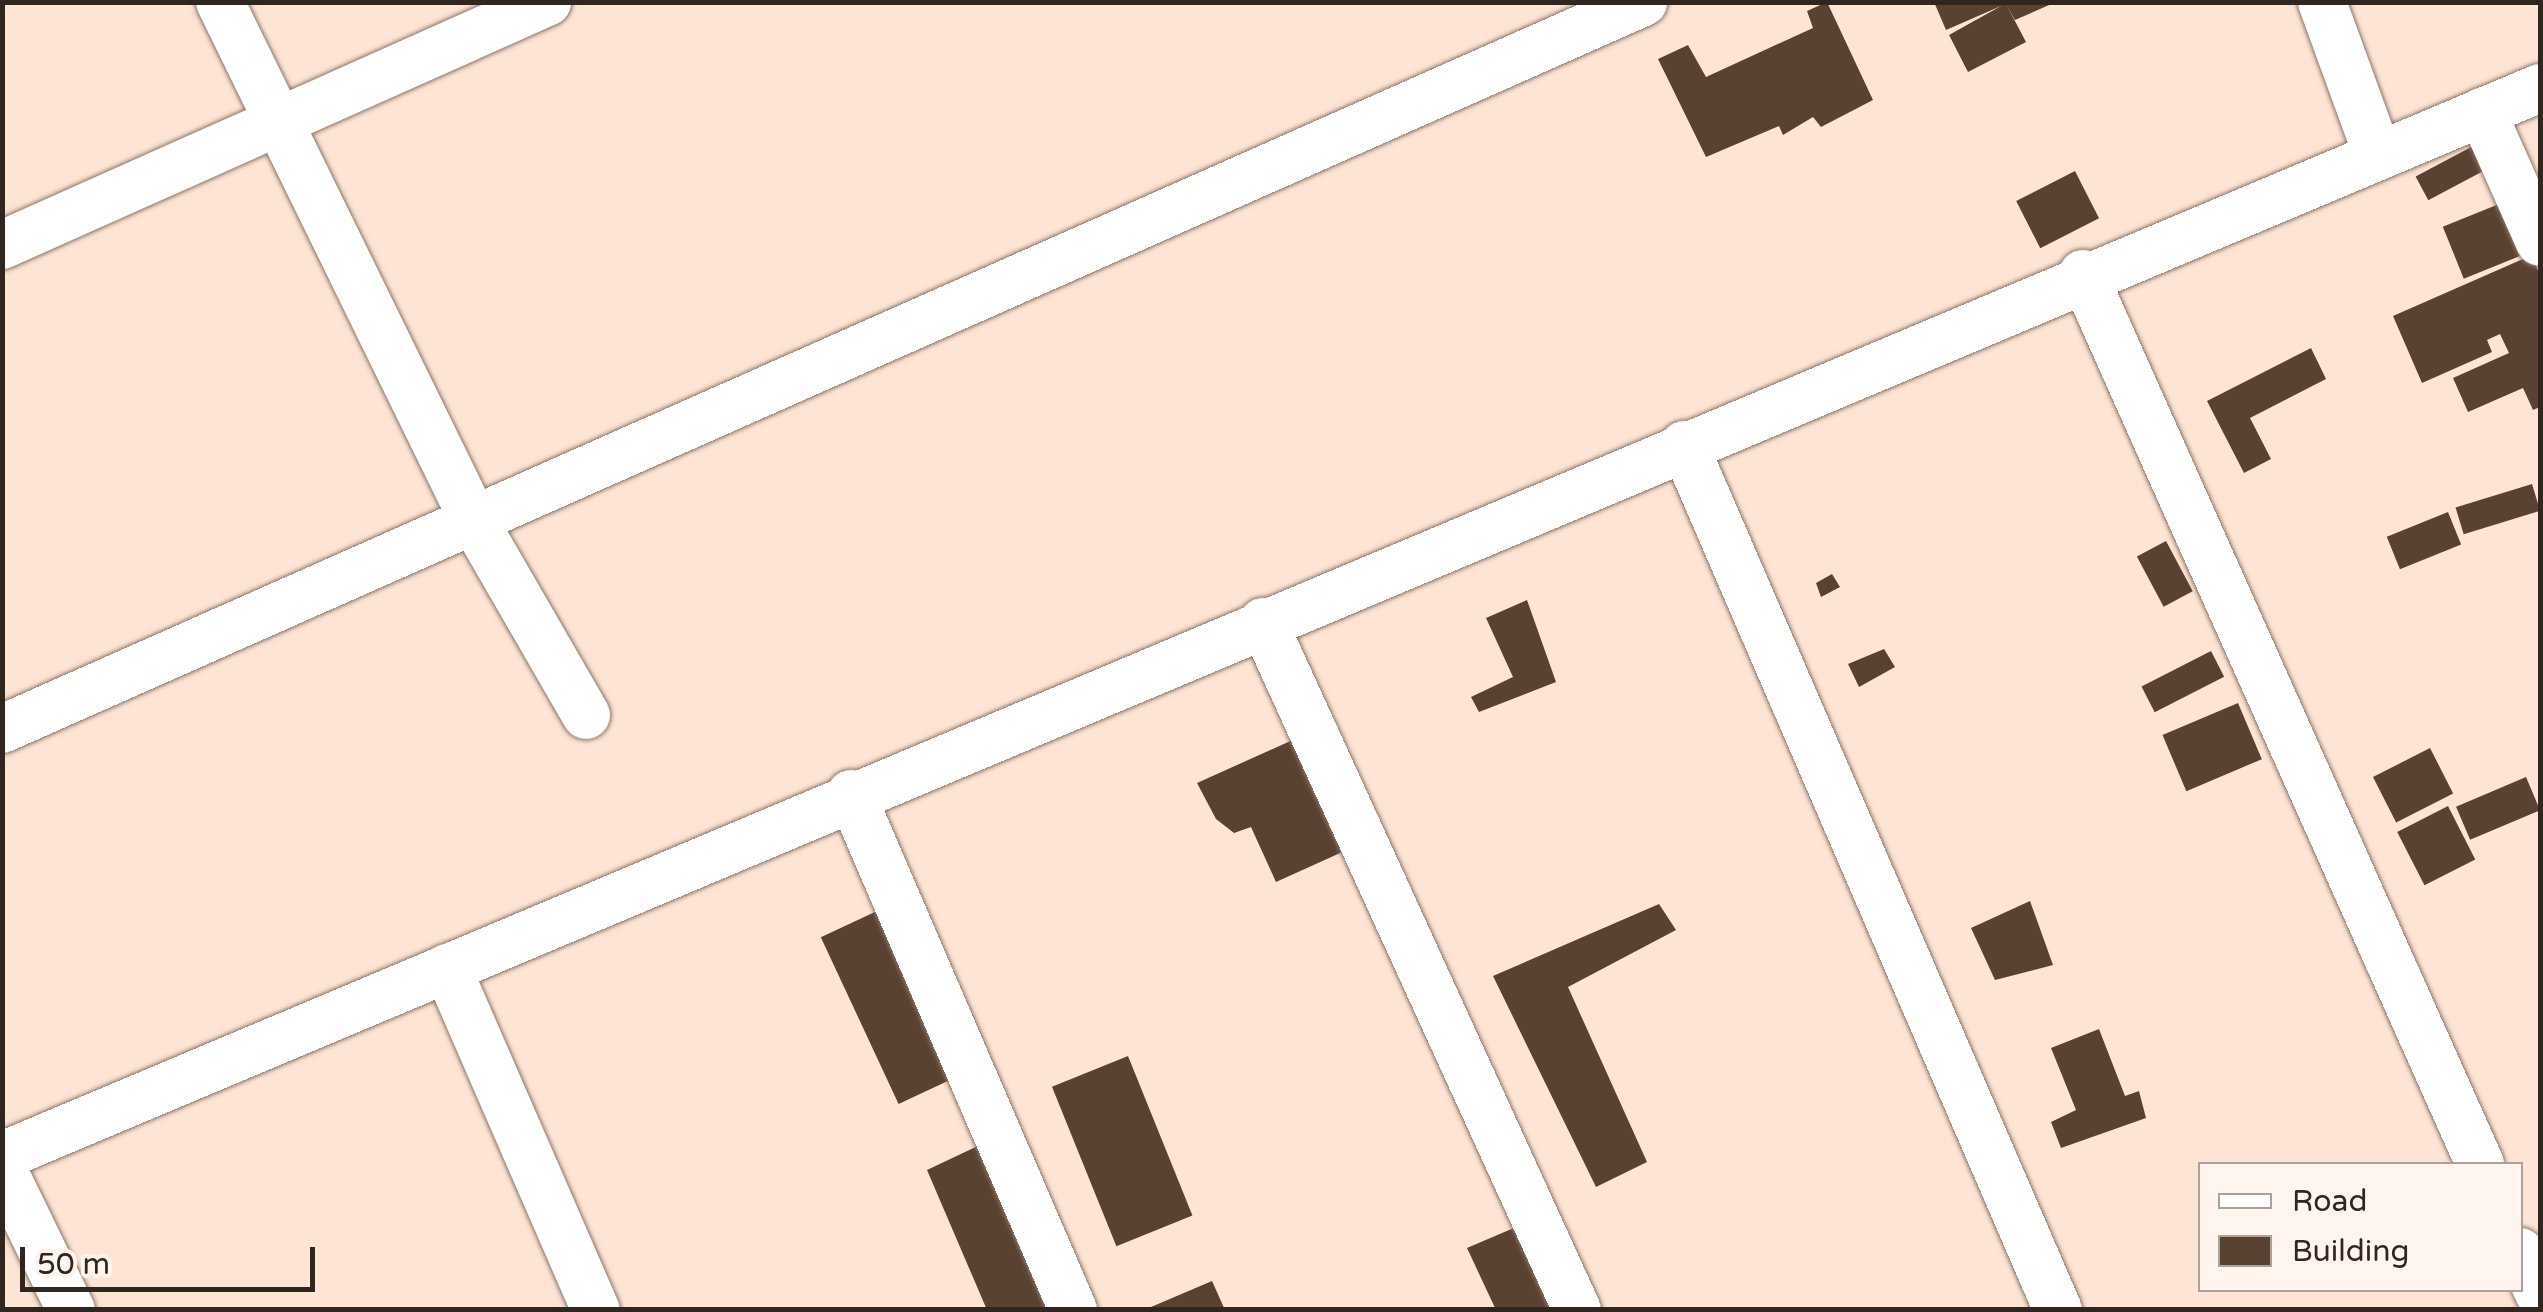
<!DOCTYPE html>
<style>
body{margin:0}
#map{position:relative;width:2543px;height:1312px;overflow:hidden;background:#fde4d4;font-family:"Varela Round",sans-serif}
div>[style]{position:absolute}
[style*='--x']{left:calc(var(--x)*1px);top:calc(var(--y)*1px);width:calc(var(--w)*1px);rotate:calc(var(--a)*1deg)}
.building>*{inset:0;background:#5a4232;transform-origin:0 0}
.roads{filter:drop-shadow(0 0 2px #8b7566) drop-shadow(0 0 2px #8b7566)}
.minor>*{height:48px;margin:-24px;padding:0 24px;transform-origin:24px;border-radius:24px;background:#fff}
span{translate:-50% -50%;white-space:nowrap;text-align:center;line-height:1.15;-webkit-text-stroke:10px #fff4ee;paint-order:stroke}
.frame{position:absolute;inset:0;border:5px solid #302620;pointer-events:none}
.legend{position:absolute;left:2198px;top:1162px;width:325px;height:130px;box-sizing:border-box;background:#fff4ee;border:2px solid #aca29c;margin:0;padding:12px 18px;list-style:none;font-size:30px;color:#302620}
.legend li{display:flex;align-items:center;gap:20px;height:50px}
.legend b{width:50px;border:2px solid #aca29c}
.scale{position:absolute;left:20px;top:1247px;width:295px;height:45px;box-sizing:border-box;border:5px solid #302620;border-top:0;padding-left:12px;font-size:30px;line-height:35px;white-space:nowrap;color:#302620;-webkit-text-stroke:8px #fff4ee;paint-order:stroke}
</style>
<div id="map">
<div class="building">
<div style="clip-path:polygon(1827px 2px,1873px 100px,1821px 127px,1813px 117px,1783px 135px,1779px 126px,1706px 157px,1658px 59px,1688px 45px,1706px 77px,1813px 28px,1807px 11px)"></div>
<div style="clip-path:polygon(1934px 2px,2056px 2px,2015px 20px,2006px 4px,2026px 42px,1968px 72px,1949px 35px,2001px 6px,1946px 30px)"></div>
<div style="left:2473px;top:146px;width:27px;height:65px;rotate:62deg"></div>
<div style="left:2075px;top:171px;width:53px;height:66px;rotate:63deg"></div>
<div style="left:2504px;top:202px;width:56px;height:66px;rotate:68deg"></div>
<div style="clip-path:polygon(2532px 255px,2540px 276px,2540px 407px,2533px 410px,2523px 388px,2468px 412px,2453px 378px,2509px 353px,2500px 334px,2487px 340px,2492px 352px,2422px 383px,2393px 316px)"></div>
<div style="clip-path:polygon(2311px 348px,2326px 379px,2250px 418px,2271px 459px,2244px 473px,2207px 401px)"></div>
<div style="left:2532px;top:484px;width:28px;height:80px;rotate:73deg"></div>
<div style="left:2448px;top:512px;width:35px;height:66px;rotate:68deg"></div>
<div style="left:2166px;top:541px;width:57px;height:33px;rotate:62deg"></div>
<div style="clip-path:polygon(1832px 574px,1840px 587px,1821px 597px,1816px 583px)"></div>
<div style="clip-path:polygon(1527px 600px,1556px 682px,1479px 712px,1471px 697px,1513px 677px,1486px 618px)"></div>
<div style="clip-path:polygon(1884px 649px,1895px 667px,1859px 687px,1848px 664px)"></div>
<div style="left:2211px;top:651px;width:29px;height:78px;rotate:63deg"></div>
<div style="left:2238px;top:703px;width:61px;height:82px;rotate:67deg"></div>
<div style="clip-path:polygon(1297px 738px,1349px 849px,1276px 882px,1251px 827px,1234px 833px,1216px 819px,1197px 783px)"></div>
<div style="left:2430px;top:748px;width:51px;height:64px;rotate:63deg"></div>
<div style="left:2526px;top:777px;width:36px;height:76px;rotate:67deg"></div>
<div style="left:2448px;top:806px;width:60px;height:57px;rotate:63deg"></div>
<div style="clip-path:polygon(2030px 901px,2053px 965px,1995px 980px,1971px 928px)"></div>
<div style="clip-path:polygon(1659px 904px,1676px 930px,1568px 987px,1647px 1162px,1596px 1187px,1493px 976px)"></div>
<div style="left:877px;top:911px;width:184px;height:62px;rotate:65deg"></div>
<div style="clip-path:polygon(2099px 1029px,2125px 1096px,2139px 1091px,2146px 1118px,2061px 1148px,2051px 1122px,2076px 1110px,2051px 1048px)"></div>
<div style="left:1128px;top:1056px;width:172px;height:82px;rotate:68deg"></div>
<div style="clip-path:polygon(982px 1144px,1060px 1310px,987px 1310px,927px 1170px)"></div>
<div style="clip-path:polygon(1530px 1221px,1571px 1310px,1496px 1310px,1467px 1248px)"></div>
<div style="clip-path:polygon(1212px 1281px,1225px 1310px,1152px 1310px,1151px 1307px)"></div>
</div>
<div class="roads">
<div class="minor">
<div style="--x:220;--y:2;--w:578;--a:63.92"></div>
<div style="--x:474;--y:521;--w:224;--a:60"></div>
<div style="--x:2322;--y:2;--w:164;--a:70"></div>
<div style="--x:2482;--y:112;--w:142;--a:66"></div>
<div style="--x:2;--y:245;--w:597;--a:-24.03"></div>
<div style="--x:2083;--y:274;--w:975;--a:65.96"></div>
<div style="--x:1684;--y:445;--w:942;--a:66.62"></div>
<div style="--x:1263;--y:622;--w:756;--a:65.47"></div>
<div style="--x:2;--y:729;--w:1795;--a:-23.89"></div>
<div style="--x:851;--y:794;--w:562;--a:66.72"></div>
<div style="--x:447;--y:968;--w:373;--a:66.5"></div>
<div style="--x:2;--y:1156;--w:2754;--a:-22.82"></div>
<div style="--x:2;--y:1168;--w:158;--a:64.1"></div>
<div style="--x:2520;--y:1252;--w:47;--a:65.1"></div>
</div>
</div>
<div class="frame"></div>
<ul class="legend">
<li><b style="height:12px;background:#fff"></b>Road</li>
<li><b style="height:28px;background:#5a4232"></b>Building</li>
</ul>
<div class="scale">50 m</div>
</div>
